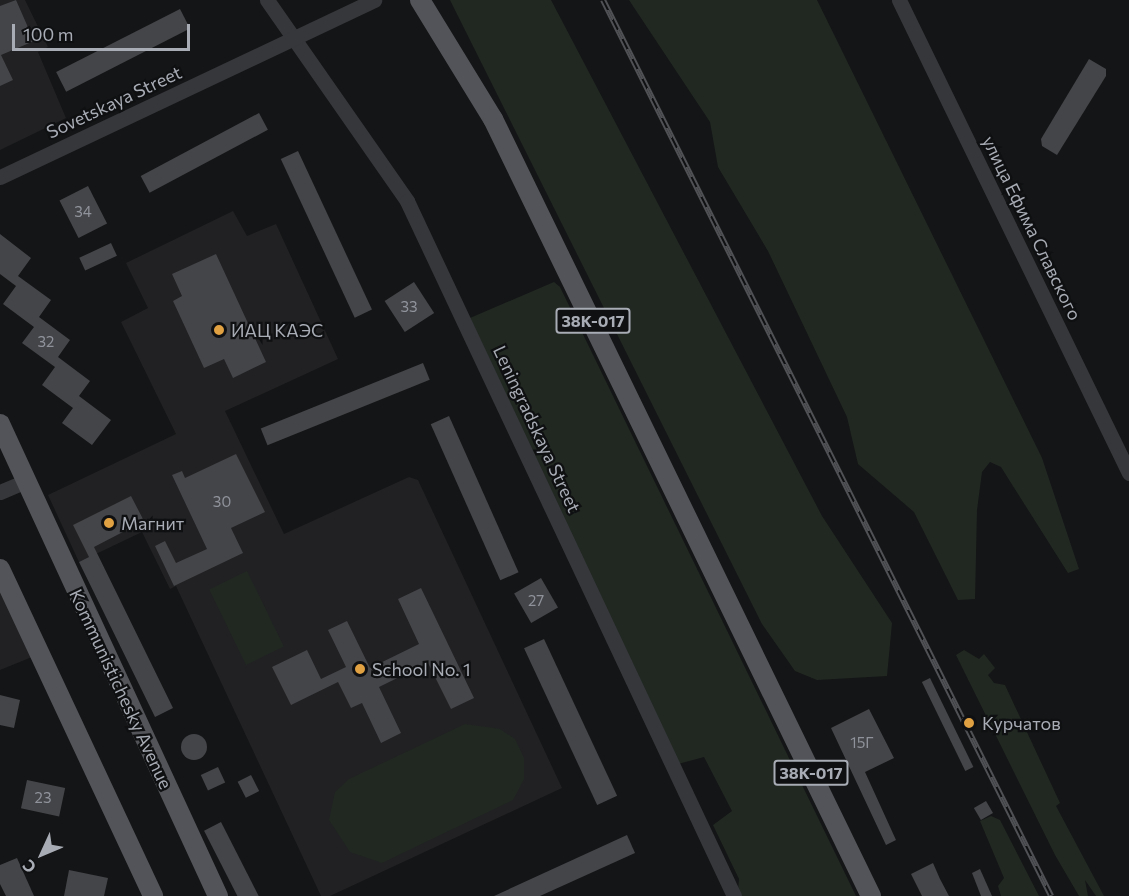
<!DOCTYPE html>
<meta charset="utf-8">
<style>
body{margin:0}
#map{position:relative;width:1129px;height:896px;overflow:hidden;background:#141516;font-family:Commissioner,sans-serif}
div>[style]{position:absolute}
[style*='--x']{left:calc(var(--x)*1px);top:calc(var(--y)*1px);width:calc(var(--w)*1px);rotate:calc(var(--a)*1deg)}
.built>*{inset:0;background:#212123}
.green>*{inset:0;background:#212822;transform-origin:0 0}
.building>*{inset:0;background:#444549;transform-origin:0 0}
.round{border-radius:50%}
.minor>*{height:15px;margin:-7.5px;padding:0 7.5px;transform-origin:7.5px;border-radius:7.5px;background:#36373b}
.major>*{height:20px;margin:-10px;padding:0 10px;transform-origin:10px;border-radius:10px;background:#525459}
.rail>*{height:6px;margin-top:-3px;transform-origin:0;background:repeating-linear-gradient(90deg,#0f1011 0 11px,#4f5155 0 22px);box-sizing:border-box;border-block:2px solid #4f5155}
.dots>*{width:16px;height:16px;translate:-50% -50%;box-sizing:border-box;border:3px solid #0f1011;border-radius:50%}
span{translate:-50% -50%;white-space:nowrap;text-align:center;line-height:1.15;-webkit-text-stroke:4.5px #0f1011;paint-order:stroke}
.number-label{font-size:15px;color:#8f929a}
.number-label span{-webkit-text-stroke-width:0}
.shield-label span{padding:2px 4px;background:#0f1011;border:2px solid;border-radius:4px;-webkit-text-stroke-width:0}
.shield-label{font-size:16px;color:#a8acb5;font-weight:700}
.street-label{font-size:18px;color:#a8acb5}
.poi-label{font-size:18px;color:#a8acb5}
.left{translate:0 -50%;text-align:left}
.north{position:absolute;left:12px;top:824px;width:60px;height:60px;-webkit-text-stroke:4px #0f1011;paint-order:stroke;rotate:226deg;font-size:16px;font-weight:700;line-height:24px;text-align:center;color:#a8acb5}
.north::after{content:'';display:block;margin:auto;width:21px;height:27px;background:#a8acb5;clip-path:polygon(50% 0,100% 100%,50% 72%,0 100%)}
.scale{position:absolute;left:12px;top:24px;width:178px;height:27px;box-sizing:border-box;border:3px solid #a8acb5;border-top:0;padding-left:8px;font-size:18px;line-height:21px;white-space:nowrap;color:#a8acb5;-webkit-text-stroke:4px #0f1011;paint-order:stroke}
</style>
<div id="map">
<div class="built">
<div style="clip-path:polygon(0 0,25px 0,48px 47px,38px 52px,66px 118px,0 150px)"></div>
<div style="clip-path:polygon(233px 211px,247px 236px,276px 224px,338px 359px,225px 411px,284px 534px,409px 477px,418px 480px,562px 788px,330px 896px,321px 896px,176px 586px,170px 589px,142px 532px,79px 562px,48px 495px,176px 434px,121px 322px,148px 308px,126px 263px)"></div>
<div style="clip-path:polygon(0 590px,32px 657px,0 670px)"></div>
</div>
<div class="green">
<div style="clip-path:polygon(450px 0,551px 0,822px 516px,892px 623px,887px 676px,817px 680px,795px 671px,762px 624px)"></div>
<div style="clip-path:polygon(629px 0,817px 0,1042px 458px,1079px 569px,1068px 573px,1001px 467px,990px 462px,982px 472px,977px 510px,975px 599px,958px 600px,914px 512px,858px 464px,847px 417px,768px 251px,718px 167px,710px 122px)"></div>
<div style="clip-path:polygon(554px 282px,560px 287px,856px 896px,741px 896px,738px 891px,739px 879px,713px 825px,732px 811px,704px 757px,678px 764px,470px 318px)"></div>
<div style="left:247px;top:571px;width:84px;height:42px;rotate:64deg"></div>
<div style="clip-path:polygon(964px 650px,979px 659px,984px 654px,995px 668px,988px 675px,994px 683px,1005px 685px,1060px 803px,1056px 806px,1104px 896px,1096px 896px,1085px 880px,1088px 896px,1079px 896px,1055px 855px,956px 655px)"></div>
<div style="clip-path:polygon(465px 724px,500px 729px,515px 739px,524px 758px,524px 779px,513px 800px,382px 863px,350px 852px,329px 820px,335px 792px,349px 779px)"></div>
<div style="clip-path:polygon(991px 816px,1000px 820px,1039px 896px,1001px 896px,998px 886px,1004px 878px,980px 821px)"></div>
</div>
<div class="building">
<div style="clip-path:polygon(16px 0,34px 41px,1px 55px,13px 80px,0 86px,0 6px)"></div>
<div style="left:180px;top:9px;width:22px;height:139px;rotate:63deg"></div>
<div style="clip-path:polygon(1089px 59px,1106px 69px,1106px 76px,1057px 155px,1042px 146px,1041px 139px)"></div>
<div style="left:259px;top:113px;width:19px;height:134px;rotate:62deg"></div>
<div style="left:298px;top:151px;width:175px;height:19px;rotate:65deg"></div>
<div style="left:88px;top:186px;width:42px;height:32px;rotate:63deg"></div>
<div style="clip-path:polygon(0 234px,31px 258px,18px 276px,51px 300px,39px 317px,70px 340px,58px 357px,90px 381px,79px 396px,111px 420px,92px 445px,62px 423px,73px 408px,42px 385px,55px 367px,22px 343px,34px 327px,3px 304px,16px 286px,0 274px)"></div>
<div style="left:111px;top:243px;width:14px;height:35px;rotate:65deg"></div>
<div style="clip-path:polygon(216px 254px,266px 362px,233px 378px,224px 359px,204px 368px,173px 301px,182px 296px,172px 274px)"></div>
<div style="left:414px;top:282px;width:37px;height:35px;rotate:57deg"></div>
<div style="left:423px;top:363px;width:18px;height:175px;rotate:68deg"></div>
<div style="left:449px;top:416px;width:171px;height:20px;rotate:66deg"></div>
<div style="clip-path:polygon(236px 454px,265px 512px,231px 528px,243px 553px,174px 586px,155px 546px,165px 541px,176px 563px,207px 549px,172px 475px,182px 471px,185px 478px)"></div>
<div style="clip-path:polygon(131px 496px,144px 521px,94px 547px,173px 708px,155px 717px,79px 562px,89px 557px,73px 525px)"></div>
<div style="left:541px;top:578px;width:34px;height:31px;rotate:60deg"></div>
<div style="clip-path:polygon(421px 588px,474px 698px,451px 709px,428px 663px,379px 687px,401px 733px,381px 743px,362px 703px,351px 708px,338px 682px,291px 705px,272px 667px,307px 650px,321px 679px,346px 667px,328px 630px,347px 621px,370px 668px,419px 644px,398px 599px)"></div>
<div style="left:544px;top:639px;width:173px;height:22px;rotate:65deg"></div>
<div style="left:930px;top:678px;width:99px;height:9px;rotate:64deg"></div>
<div style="clip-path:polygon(0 695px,20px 700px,14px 728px,0 725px)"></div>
<div style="clip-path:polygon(869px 709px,894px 758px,865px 772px,896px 840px,886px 845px,831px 728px)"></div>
<div class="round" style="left:181px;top:734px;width:26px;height:26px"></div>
<div style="left:218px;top:767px;width:17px;height:19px;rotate:65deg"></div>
<div style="left:251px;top:775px;width:18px;height:15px;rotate:63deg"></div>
<div style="left:27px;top:780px;width:39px;height:29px;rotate:12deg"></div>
<div style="left:986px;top:801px;width:14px;height:14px;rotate:60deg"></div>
<div style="left:221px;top:822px;width:83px;height:19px;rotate:63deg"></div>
<div style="clip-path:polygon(627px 835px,635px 853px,540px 896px,494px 896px)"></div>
<div style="clip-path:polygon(17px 858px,34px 896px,6px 896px,0 884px,0 865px)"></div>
<div style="clip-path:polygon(933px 863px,940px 879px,949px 896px,922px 896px,911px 874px)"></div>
<div style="clip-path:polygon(980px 869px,992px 896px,981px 896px,972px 873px)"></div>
<div style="clip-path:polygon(69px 870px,108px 878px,104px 896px,64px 896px)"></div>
</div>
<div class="minor">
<div style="--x:267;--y:0;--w:245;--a:55.1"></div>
<div style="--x:407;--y:201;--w:768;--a:64.8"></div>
<div style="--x:899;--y:0;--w:526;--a:64.07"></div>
<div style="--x:0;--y:177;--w:414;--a:-25.3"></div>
<div style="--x:0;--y:492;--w:26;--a:-23"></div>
</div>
<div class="major">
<div style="--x:420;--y:0;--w:140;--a:58.5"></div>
<div style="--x:493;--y:119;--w:864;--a:64.06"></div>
<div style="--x:0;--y:424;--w:520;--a:65.21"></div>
<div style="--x:0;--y:569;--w:361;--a:64.9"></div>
</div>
<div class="rail">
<div style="--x:603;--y:0;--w:1002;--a:63.43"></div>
</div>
<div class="dots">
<div style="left:219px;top:330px;background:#e0a143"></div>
<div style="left:109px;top:523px;background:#e0a143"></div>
<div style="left:360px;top:669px;background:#e0a143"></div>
<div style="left:969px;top:723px;background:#e0a143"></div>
</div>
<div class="number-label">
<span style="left:83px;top:212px">34</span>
<span style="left:409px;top:307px">33</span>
<span style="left:46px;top:342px">32</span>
<span style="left:222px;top:502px">30</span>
<span style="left:536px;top:601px">27</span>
<span style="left:862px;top:743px">15Г</span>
<span style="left:43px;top:798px">23</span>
</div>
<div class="shield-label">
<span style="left:593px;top:321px">38К-017</span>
<span style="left:811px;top:773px">38К-017</span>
</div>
<div class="street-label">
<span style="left:114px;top:102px;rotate:-25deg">Sovetskaya Street</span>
<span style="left:1032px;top:228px;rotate:64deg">улица Ефима Славского</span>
<span style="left:537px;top:429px;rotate:65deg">Leningradskaya Street</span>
<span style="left:121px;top:689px;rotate:65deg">Kommunistichesky Avenue</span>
</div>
<div class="poi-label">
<span class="left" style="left:231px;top:330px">ИАЦ КАЭС</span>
<span class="left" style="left:121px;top:523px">Магнит</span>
<span class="left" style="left:372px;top:669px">School No. 1</span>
<span class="left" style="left:982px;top:723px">Курчатов</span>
</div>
<div class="north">С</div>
<div class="scale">100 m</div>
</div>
